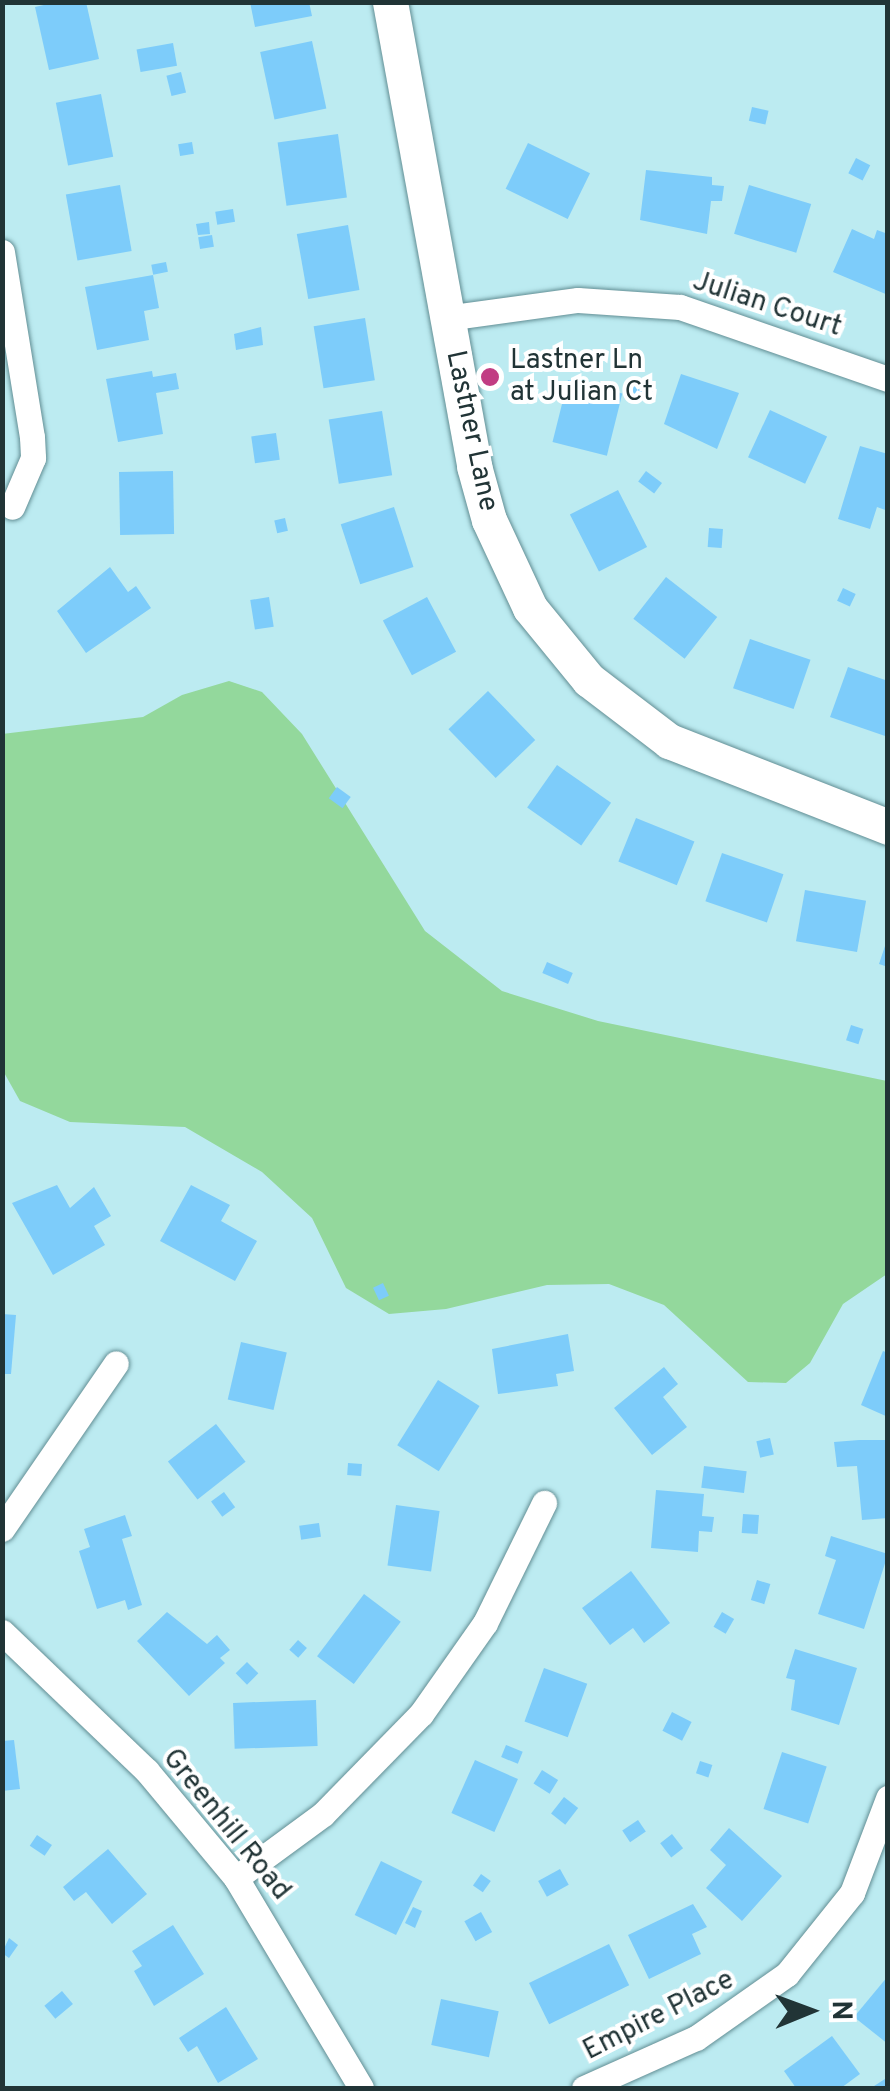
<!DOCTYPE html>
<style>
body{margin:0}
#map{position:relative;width:890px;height:2091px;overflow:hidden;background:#bcebf1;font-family:Overpass,sans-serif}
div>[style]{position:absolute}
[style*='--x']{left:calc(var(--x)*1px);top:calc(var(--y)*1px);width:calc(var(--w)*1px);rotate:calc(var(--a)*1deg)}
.green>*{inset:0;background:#93d89c}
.building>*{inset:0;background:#7dccfa;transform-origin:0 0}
.roads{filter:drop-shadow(0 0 2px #628e94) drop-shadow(0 0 2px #628e94)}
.street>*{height:25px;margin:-12.5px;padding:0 12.5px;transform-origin:12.5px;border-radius:12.5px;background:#fff}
.secondary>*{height:35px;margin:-17.5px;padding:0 17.5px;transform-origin:17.5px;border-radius:17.5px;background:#fff}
.dots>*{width:28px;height:28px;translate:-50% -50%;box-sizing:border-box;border:5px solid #fff;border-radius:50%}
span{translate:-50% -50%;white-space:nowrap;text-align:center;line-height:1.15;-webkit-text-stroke:8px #fff;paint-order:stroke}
.street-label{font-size:28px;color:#213436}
.poi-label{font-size:28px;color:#213436}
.left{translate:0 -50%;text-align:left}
.frame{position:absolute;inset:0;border:5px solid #213436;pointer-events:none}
.north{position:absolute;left:760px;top:1961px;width:100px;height:100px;-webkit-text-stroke:8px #fff;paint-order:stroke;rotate:89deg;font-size:28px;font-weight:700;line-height:40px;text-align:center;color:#213436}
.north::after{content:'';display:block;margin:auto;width:35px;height:45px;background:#213436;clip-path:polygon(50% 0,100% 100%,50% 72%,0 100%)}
</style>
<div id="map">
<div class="green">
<div style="clip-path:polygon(229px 681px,262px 692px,302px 734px,425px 931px,502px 991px,598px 1021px,887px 1081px,887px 1274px,843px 1304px,810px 1363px,786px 1383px,748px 1382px,664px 1305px,609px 1284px,547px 1285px,446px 1309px,389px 1314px,346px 1288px,312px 1218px,262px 1172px,185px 1127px,70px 1122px,20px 1101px,2px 1069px,2px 734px,143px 717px,182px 695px)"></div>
</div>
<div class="building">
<div style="clip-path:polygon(57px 2px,86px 2px,99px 59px,49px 70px,35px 7px)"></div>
<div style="clip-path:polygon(250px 2px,309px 2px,312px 16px,255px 27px)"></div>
<div style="left:312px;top:41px;width:69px;height:53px;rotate:78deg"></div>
<div style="left:173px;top:43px;width:23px;height:37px;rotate:80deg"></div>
<div style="left:181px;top:72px;width:21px;height:15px;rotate:76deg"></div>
<div style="left:101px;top:94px;width:64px;height:46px;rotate:79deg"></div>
<div style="left:752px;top:107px;width:17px;height:14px;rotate:13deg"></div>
<div style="left:338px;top:134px;width:64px;height:61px;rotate:82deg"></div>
<div style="left:192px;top:142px;width:12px;height:14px;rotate:81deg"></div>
<div style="left:528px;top:143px;width:69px;height:51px;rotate:26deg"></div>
<div style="left:856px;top:158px;width:16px;height:17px;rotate:27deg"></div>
<div style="clip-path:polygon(646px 170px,712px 177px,712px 185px,724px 186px,722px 201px,711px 201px,707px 234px,640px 220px)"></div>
<div style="left:120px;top:185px;width:67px;height:55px;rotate:80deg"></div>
<div style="left:749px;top:185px;width:65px;height:51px;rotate:17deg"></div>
<div style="left:233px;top:209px;width:13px;height:18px;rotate:81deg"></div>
<div style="clip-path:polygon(209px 222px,210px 234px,198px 235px,196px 224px)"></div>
<div style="left:348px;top:225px;width:66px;height:52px;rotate:80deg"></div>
<div style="clip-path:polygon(852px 229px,874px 239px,877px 230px,888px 234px,888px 295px,833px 272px)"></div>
<div style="left:212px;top:235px;width:12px;height:14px;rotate:81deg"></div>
<div style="left:166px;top:262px;width:10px;height:15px;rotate:79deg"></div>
<div style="clip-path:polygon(153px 275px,159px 308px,144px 311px,149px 340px,97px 350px,85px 287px)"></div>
<div style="left:365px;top:318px;width:63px;height:52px;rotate:81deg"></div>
<div style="clip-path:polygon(261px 327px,263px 345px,236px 350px,234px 334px)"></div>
<div style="clip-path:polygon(152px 371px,153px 377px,176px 373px,179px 389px,156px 393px,163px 434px,118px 442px,106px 379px)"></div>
<div style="clip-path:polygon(681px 374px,739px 393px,717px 449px,664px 424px)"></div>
<div style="left:568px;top:380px;width:56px;height:64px;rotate:14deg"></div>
<div style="left:627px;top:385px;width:17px;height:14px;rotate:10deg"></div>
<div style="left:770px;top:410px;width:63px;height:52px;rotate:25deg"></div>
<div style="left:382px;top:411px;width:65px;height:54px;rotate:81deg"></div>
<div style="left:276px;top:433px;width:27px;height:25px;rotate:82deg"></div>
<div style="clip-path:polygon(860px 446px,888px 454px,888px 511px,877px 507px,870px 529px,838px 519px)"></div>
<div style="left:173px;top:471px;width:63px;height:54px;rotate:89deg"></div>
<div style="left:646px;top:471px;width:20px;height:13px;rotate:37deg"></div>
<div style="left:618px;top:490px;width:64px;height:54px;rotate:63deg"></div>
<div style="left:394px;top:507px;width:63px;height:56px;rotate:72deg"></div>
<div style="left:285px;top:518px;width:13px;height:11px;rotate:77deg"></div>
<div style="left:709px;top:528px;width:14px;height:19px;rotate:4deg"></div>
<div style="clip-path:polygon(110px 567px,128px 592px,136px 586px,151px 608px,86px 653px,57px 611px)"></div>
<div style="left:666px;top:577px;width:65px;height:53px;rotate:38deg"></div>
<div style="left:843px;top:588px;width:14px;height:14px;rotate:25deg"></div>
<div style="left:269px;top:597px;width:30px;height:19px;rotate:81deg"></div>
<div style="left:427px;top:597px;width:62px;height:50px;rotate:62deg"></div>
<div style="left:750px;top:639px;width:64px;height:52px;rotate:19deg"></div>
<div style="clip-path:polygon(848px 667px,888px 681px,888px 737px,830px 717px)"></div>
<div style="left:488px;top:691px;width:68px;height:55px;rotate:46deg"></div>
<div style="left:557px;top:765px;width:66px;height:52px;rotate:35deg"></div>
<div style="left:337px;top:787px;width:17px;height:14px;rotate:36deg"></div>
<div style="left:636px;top:818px;width:63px;height:47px;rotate:22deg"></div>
<div style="left:722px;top:853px;width:65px;height:51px;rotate:19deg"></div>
<div style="left:805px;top:890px;width:62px;height:52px;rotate:10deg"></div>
<div style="clip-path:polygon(887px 940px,888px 941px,888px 967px,879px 964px)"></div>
<div style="left:547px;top:962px;width:28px;height:12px;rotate:23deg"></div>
<div style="left:851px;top:1025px;width:13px;height:16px;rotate:18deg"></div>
<div style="clip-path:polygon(57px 1185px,70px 1208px,94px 1187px,111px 1216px,94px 1226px,105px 1245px,53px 1275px,12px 1203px)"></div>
<div style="clip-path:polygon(191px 1185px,230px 1205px,221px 1221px,257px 1241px,235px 1281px,160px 1241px)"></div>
<div style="left:383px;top:1283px;width:14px;height:11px;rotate:65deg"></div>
<div style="clip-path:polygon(2px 1314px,16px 1315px,11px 1374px,2px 1374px)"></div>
<div style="clip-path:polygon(568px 1334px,574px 1371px,556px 1374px,558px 1386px,498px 1394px,492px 1349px)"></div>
<div style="left:241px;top:1342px;width:47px;height:59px;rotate:13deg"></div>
<div style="clip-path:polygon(883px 1351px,888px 1353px,888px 1417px,861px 1405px)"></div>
<div style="clip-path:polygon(664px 1367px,678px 1384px,663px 1397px,687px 1427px,652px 1455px,614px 1408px)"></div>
<div style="left:438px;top:1380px;width:49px;height:77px;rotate:32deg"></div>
<div style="left:216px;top:1424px;width:48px;height:61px;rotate:52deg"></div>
<div style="left:770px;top:1438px;width:17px;height:14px;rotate:77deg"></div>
<div style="clip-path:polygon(859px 1440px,888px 1440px,888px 1518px,862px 1520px,857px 1466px,837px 1467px,834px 1442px)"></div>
<div style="left:348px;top:1463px;width:14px;height:12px;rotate:4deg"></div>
<div style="left:704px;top:1466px;width:43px;height:22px;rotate:7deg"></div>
<div style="clip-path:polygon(656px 1490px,704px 1494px,702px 1516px,714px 1517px,712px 1532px,699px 1531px,698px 1552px,651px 1548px)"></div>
<div style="left:224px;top:1492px;width:19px;height:16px;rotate:54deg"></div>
<div style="left:396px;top:1505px;width:44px;height:61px;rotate:8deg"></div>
<div style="left:743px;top:1514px;width:16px;height:19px;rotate:4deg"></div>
<div style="clip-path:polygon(125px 1515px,132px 1536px,122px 1539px,142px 1605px,128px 1610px,125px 1600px,97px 1609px,79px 1551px,90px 1547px,84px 1529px)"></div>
<div style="left:319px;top:1523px;width:14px;height:20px;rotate:82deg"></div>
<div style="clip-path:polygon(831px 1536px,888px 1554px,864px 1629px,818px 1614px,836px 1560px,825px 1556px)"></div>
<div style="clip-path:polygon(631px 1571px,670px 1623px,644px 1643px,633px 1628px,610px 1645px,582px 1608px)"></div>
<div style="left:757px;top:1580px;width:14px;height:21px;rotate:17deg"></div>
<div style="left:364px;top:1594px;width:46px;height:78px;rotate:37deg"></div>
<div style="clip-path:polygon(167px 1612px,207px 1644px,217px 1635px,230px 1650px,220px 1658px,225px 1663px,189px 1696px,137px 1641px)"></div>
<div style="left:722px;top:1612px;width:14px;height:17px;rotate:30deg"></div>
<div style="left:298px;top:1640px;width:12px;height:13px;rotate:42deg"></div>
<div style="clip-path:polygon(795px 1649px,857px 1668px,839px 1725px,791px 1710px,795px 1680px,786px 1678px)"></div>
<div style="left:247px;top:1662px;width:16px;height:16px;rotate:45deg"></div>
<div style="left:544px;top:1668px;width:46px;height:57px;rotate:20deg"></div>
<div style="left:316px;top:1700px;width:46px;height:83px;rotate:88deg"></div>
<div style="left:672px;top:1712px;width:22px;height:21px;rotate:27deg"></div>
<div style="clip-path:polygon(14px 1740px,20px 1789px,2px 1791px,2px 1741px)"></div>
<div style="left:506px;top:1745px;width:18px;height:13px;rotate:22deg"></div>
<div style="left:782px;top:1752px;width:47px;height:60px;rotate:18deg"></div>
<div style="left:475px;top:1760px;width:47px;height:58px;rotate:24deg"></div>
<div style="left:700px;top:1761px;width:13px;height:13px;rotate:18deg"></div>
<div style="left:542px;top:1770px;width:19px;height:16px;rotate:32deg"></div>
<div style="left:564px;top:1797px;width:18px;height:21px;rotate:38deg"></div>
<div style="left:638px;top:1820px;width:14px;height:19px;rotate:56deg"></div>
<div style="clip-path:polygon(729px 1828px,782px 1876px,742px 1921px,706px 1888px,726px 1865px,710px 1850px)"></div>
<div style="left:672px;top:1834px;width:18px;height:15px;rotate:52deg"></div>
<div style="left:37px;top:1835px;width:18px;height:13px;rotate:34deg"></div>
<div style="clip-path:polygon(108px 1849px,147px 1894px,112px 1924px,86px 1892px,74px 1901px,63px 1887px)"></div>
<div style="left:381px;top:1861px;width:46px;height:60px;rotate:26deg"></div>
<div style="left:560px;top:1869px;width:18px;height:25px;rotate:61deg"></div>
<div style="left:481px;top:1874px;width:12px;height:14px;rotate:35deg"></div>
<div style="clip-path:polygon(693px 1904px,707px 1927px,692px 1934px,701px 1954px,649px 1979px,628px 1935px)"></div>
<div style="clip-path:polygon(413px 1907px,422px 1911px,415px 1928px,405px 1923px)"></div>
<div style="left:481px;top:1912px;width:23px;height:19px;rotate:61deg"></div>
<div style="clip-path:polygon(173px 1925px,204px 1974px,154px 2006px,134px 1971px,142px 1966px,132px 1951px)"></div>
<div style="clip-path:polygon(9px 1938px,18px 1945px,9px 1958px,2px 1953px)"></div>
<div style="left:609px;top:1944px;width:46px;height:89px;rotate:64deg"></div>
<div style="clip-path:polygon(888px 1976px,888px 2044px,854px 2017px)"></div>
<div style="left:62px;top:1991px;width:17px;height:23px;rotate:50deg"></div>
<div style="left:441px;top:1999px;width:59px;height:47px;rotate:12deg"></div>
<div style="clip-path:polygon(226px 2007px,258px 2059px,218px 2083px,197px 2046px,188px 2052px,179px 2038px)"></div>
<div style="clip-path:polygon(832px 2036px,860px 2074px,841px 2088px,796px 2088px,784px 2071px)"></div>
<div style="clip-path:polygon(888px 2077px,888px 2088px,871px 2088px)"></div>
</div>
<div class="roads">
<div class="street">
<div style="--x:2;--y:252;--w:187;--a:80.8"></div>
<div style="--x:32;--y:437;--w:21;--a:87"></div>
<div style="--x:33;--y:458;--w:53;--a:113.2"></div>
<div style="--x:446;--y:318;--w:133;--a:-7.8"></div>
<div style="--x:578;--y:300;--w:102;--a:3.9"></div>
<div style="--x:680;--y:307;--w:220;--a:19.1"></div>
<div style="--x:2;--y:1529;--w:201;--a:-55.5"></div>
<div style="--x:2;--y:1632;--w:201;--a:43.8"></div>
<div style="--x:147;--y:1771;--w:139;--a:50.2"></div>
<div style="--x:236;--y:1878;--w:244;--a:59.2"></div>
<div style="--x:236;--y:1878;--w:108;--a:-36.3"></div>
<div style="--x:323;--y:1814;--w:140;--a:-45.6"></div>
<div style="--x:421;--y:1714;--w:111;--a:-54.9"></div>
<div style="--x:485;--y:1623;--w:134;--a:-63.8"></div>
<div style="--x:584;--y:2088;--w:123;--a:-24.1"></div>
<div style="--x:696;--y:2038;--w:111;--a:-35.1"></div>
<div style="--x:787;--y:1974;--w:104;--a:-51.3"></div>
<div style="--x:852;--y:1893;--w:102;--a:-69.2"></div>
</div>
<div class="secondary">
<div style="--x:390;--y:2;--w:472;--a:79.7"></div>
<div style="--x:474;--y:466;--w:56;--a:74.5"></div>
<div style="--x:489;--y:520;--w:97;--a:65"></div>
<div style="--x:530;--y:608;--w:93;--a:50.7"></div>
<div style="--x:589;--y:680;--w:101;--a:37.3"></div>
<div style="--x:669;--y:741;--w:235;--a:21.4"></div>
</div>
</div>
<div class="dots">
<div style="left:490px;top:377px;background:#c13d83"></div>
</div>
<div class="street-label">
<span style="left:767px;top:305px;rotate:18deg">Julian Court</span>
<span style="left:471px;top:431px;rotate:78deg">Lastner Lane</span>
<span style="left:226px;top:1825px;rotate:51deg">Greenhill Road</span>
<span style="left:659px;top:2016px;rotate:-27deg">Empire Place</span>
</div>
<div class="poi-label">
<span class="left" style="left:510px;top:377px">Lastner Ln<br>at Julian Ct</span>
</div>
<div class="frame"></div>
<div class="north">N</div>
</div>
